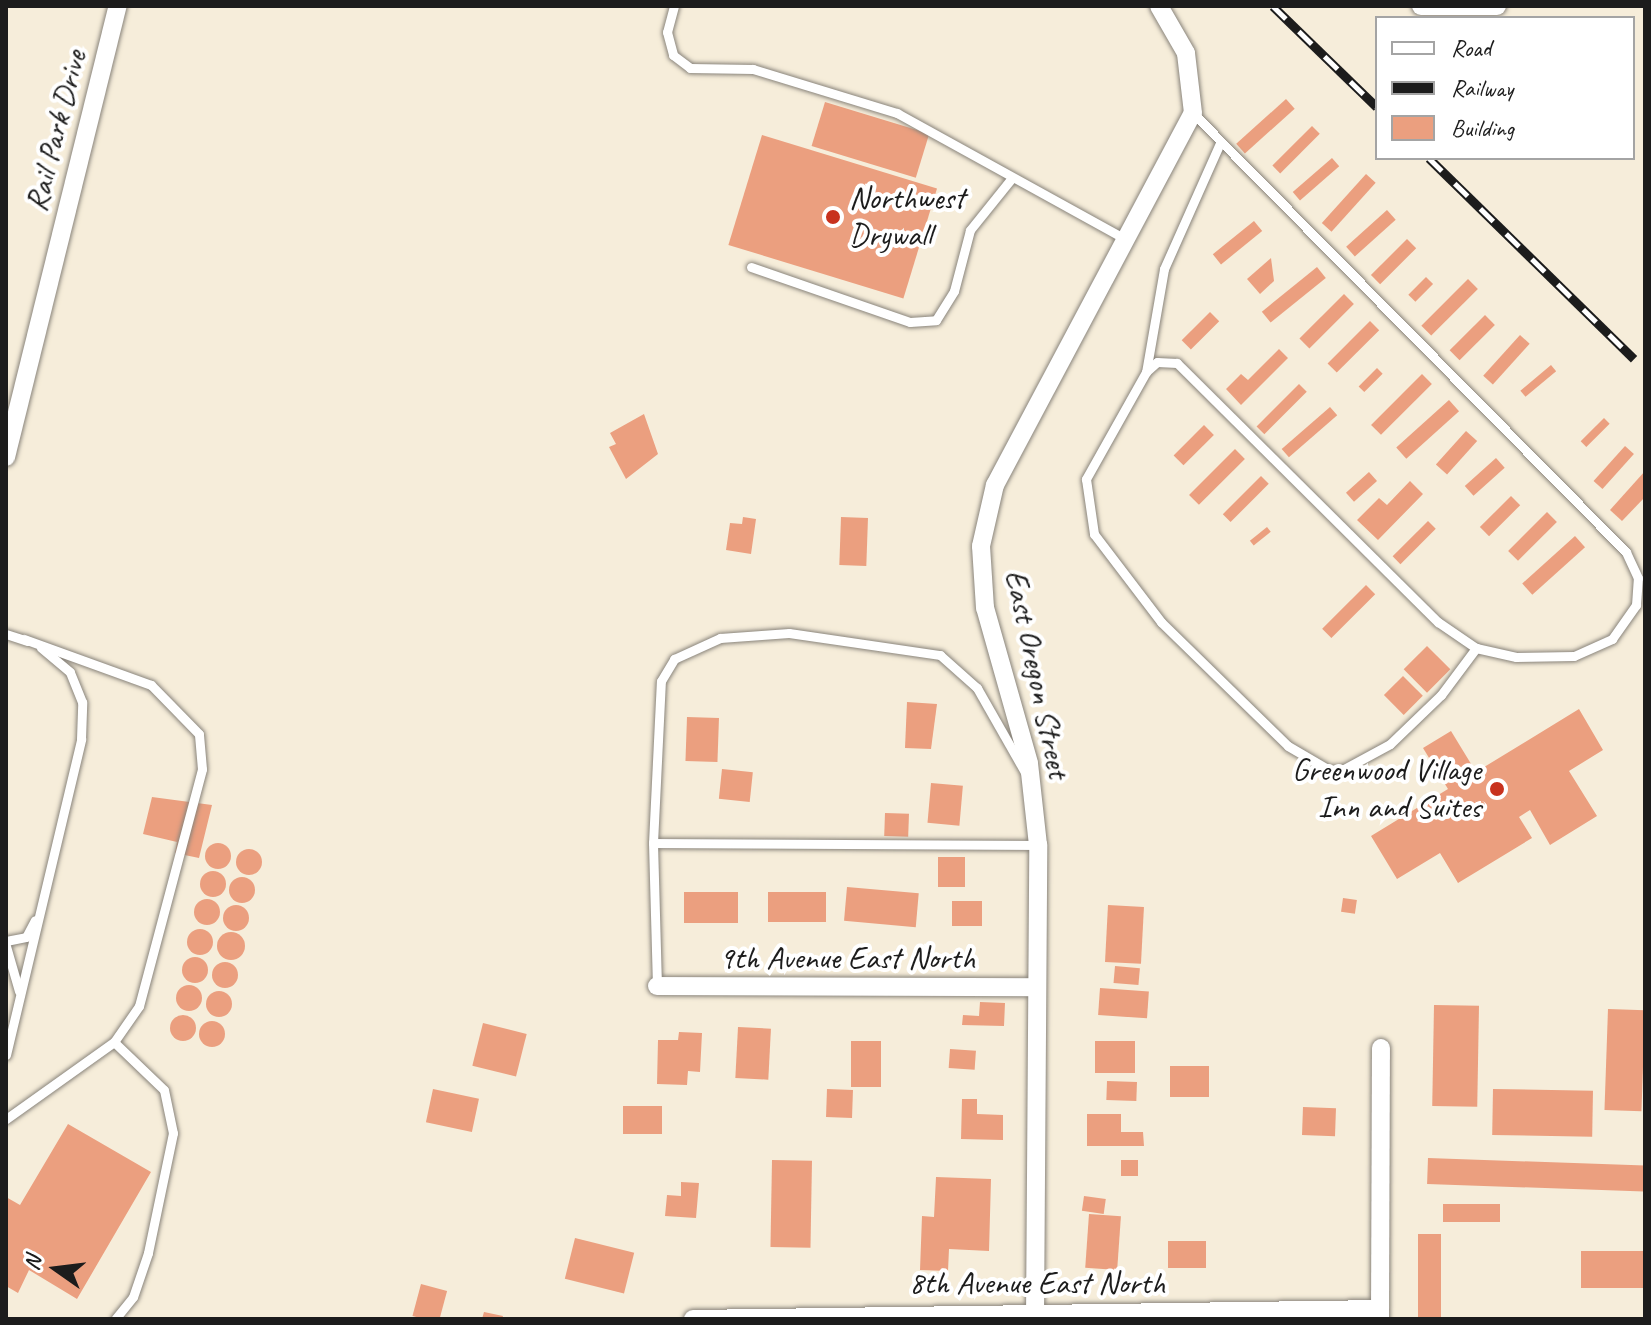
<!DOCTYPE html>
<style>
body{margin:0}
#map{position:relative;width:1651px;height:1325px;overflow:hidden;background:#f6edda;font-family:Caveat,sans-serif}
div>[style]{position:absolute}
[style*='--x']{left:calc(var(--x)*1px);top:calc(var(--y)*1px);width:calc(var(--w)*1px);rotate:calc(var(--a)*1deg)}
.building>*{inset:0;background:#eb9f7f;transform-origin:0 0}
.round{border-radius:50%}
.roads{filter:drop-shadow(0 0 2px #89847b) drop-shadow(0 0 2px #89847b)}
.lane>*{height:9px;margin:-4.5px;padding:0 4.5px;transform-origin:4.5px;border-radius:4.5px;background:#fff}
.street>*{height:18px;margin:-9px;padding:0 9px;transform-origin:9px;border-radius:9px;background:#fff}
.rail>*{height:9px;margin-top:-4.5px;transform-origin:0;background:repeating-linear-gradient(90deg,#fff 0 18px,#1c1c1c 0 36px);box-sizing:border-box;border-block:2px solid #1c1c1c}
.dots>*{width:22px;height:22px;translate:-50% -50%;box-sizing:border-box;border:4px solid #fff;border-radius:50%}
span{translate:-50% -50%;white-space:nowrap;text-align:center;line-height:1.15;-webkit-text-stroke:8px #fff;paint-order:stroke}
.street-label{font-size:32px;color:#1c1c1c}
.poi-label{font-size:32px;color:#1c1c1c}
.left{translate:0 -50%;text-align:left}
.right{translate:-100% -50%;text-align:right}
.frame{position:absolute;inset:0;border:8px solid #1c1c1c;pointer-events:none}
.legend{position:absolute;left:1375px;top:16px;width:260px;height:144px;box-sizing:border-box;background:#fff;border:2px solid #a4a4a4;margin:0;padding:10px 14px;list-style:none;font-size:24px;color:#1c1c1c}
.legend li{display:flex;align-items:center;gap:16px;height:40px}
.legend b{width:40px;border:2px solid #a4a4a4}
.north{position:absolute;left:16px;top:1229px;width:80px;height:80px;-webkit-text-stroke:6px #fff;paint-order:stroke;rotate:284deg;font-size:22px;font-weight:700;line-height:32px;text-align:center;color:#1c1c1c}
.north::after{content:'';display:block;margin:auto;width:28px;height:36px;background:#1c1c1c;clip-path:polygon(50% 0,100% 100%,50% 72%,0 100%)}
</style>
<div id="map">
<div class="building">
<div style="left:1286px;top:99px;width:13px;height:67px;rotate:48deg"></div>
<div style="left:825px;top:102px;width:109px;height:46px;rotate:17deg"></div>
<div style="left:1312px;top:126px;width:11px;height:56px;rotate:45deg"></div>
<div style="left:762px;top:135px;width:183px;height:115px;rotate:17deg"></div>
<div style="left:1332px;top:158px;width:11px;height:52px;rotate:49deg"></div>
<div style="left:1366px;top:174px;width:13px;height:66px;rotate:42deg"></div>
<div style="left:1387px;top:210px;width:13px;height:55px;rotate:48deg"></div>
<div style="left:1254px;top:221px;width:13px;height:53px;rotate:51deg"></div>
<div style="left:1407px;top:239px;width:13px;height:51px;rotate:45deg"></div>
<div style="clip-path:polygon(1271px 258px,1274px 281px,1260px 294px,1247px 279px)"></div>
<div style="left:1317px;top:267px;width:14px;height:71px;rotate:51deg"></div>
<div style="left:1426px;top:277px;width:10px;height:25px;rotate:45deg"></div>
<div style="left:1468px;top:279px;width:14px;height:66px;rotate:45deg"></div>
<div style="left:1344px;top:294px;width:14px;height:63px;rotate:45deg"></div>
<div style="left:1210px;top:312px;width:13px;height:40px;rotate:45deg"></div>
<div style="left:1485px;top:315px;width:14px;height:50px;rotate:45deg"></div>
<div style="left:1370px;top:321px;width:13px;height:60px;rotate:45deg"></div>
<div style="left:1520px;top:335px;width:13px;height:55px;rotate:42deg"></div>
<div style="clip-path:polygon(1279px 349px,1288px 358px,1241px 405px,1226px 389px,1241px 374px,1248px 380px)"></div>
<div style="left:1551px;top:365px;width:8px;height:40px;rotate:50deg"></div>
<div style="left:1377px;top:368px;width:8px;height:26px;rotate:45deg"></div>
<div style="left:1422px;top:374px;width:14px;height:72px;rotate:45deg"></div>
<div style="left:1299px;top:384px;width:11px;height:60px;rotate:45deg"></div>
<div style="left:1449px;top:400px;width:15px;height:71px;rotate:48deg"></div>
<div style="left:1330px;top:407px;width:11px;height:64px;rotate:49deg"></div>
<div style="clip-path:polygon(644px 414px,658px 454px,626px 479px,609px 447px,616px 444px,610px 433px)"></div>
<div style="left:1604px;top:418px;width:8px;height:33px;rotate:45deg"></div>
<div style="left:1204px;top:425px;width:14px;height:43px;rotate:45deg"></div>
<div style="left:1466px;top:431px;width:15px;height:45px;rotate:42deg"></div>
<div style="left:1625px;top:446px;width:12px;height:47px;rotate:42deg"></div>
<div style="left:1235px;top:449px;width:14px;height:65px;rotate:45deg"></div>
<div style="left:1496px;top:458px;width:13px;height:42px;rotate:48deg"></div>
<div style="clip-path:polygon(1645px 471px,1645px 497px,1622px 521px,1610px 510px)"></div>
<div style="left:1369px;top:472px;width:12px;height:31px;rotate:48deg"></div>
<div style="left:1261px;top:476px;width:11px;height:54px;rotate:45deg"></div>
<div style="clip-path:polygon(1410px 481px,1423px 494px,1378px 540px,1357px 520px,1379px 498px,1387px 505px)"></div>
<div style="left:1511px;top:496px;width:13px;height:44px;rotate:45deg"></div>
<div style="left:1547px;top:512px;width:14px;height:55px;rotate:45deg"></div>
<div style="clip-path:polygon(743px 517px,756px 519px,751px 554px,726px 550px,730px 523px,742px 524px)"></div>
<div style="left:841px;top:517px;width:27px;height:48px;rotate:2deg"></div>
<div style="left:1428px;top:521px;width:11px;height:50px;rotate:45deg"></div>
<div style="left:1267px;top:527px;width:6px;height:22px;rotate:51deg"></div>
<div style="left:1575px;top:536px;width:15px;height:71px;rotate:48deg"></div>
<div style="left:1366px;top:585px;width:13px;height:62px;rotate:45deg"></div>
<div style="left:1427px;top:646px;width:33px;height:33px;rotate:45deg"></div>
<div style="left:1403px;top:676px;width:28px;height:27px;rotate:45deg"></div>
<div style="clip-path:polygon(907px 702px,937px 704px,931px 749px,905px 748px)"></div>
<div style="clip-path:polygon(1579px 709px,1603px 750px,1569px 771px,1597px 816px,1550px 845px,1530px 810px,1519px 817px,1532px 838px,1458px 883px,1440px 853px,1397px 879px,1371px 836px,1448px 789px,1423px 748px,1451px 731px,1476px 772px)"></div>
<div style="left:687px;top:717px;width:32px;height:44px;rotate:2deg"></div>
<div style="left:722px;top:769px;width:31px;height:30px;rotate:6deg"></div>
<div style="left:931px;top:783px;width:32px;height:40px;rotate:5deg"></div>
<div style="clip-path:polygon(152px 797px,212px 805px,199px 858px,175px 853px,177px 842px,143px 834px)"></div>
<div style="left:885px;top:813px;width:24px;height:23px;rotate:2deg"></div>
<div class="round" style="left:205px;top:843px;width:26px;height:26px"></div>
<div class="round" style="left:236px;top:849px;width:26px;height:26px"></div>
<div style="left:938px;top:857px;width:27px;height:30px"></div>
<div class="round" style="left:200px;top:871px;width:26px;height:26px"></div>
<div class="round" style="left:229px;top:877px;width:26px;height:26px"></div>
<div style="left:847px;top:887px;width:72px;height:34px;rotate:5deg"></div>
<div style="left:684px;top:892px;width:54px;height:31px"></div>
<div style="left:768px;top:892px;width:58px;height:30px"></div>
<div style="left:1343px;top:898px;width:14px;height:14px;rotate:8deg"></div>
<div class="round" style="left:194px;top:899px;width:26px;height:26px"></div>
<div style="left:952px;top:901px;width:30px;height:25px"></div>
<div class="round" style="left:223px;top:905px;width:26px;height:26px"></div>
<div style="left:1108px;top:905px;width:36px;height:57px;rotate:3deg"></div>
<div class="round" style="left:187px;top:929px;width:26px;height:26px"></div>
<div class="round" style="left:217px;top:932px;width:28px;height:28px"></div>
<div class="round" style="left:182px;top:957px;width:26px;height:26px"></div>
<div class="round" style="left:212px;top:962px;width:26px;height:26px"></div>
<div style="left:1115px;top:966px;width:25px;height:17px;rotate:5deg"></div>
<div class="round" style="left:176px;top:985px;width:26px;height:26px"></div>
<div style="left:1100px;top:988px;width:49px;height:27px;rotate:4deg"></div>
<div class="round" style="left:206px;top:991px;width:26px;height:26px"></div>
<div style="clip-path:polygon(980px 1002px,1005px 1003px,1004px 1026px,962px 1025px,963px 1015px,979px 1016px)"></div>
<div style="left:1434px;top:1005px;width:45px;height:101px;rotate:1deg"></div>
<div style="left:1608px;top:1009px;width:37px;height:101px;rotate:2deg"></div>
<div class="round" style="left:170px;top:1015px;width:26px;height:26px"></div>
<div class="round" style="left:199px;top:1021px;width:26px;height:26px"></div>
<div style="left:483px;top:1023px;width:45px;height:44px;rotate:14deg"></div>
<div style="left:738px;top:1027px;width:33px;height:51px;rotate:3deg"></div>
<div style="clip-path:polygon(679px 1032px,702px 1033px,700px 1072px,688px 1071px,687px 1085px,657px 1084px,658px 1040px,678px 1040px)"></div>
<div style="left:851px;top:1041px;width:30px;height:46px"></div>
<div style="left:1135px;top:1041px;width:32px;height:40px;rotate:90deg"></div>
<div style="left:950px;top:1049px;width:26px;height:19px;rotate:4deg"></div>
<div style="left:1170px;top:1066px;width:39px;height:31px"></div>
<div style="left:1107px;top:1081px;width:30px;height:19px;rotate:2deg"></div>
<div style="left:433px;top:1089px;width:47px;height:34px;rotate:12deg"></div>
<div style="left:827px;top:1089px;width:26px;height:28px;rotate:2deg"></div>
<div style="left:1493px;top:1089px;width:100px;height:46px;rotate:1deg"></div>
<div style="clip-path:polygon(962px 1099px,977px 1099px,977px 1114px,1003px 1115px,1003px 1140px,961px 1139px)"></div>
<div style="left:623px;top:1106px;width:39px;height:28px"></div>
<div style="left:1303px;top:1107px;width:33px;height:28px;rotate:2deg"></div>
<div style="clip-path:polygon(1087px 1114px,1121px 1114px,1121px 1132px,1143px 1132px,1144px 1146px,1087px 1146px)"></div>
<div style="clip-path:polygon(68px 1124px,151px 1172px,77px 1299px,29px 1270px,18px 1293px,6px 1286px,6px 1197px,20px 1205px)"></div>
<div style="left:1428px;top:1158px;width:217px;height:26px;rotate:2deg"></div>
<div style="left:772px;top:1160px;width:40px;height:87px;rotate:1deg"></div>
<div style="left:1121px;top:1160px;width:17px;height:16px"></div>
<div style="clip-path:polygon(936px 1177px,991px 1179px,989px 1251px,949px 1249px,948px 1271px,920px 1270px,922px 1216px,934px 1217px)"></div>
<div style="clip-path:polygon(681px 1182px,699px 1183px,696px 1218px,665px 1216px,667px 1195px,681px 1196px)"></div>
<div style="left:1084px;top:1196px;width:22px;height:15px;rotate:8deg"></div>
<div style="left:1443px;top:1204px;width:57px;height:18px"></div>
<div style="left:1089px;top:1214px;width:32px;height:54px;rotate:4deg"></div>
<div style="left:1418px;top:1234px;width:23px;height:85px"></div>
<div style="left:575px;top:1238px;width:61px;height:42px;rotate:14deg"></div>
<div style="left:1168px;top:1241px;width:38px;height:27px"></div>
<div style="left:1581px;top:1251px;width:64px;height:37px"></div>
<div style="left:421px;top:1284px;width:27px;height:33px;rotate:15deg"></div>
<div style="clip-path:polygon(484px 1312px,503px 1316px,502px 1319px,482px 1319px)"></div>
</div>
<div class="roads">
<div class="lane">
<div style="--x:674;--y:6;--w:27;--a:105"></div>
<div style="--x:667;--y:32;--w:24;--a:75"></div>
<div style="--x:673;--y:55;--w:21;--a:37"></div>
<div style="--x:690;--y:68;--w:63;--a:0.9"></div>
<div style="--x:753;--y:69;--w:151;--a:17"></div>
<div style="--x:897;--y:113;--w:257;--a:28.9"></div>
<div style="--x:1220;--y:143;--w:138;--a:114"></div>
<div style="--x:1164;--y:269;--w:105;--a:99.9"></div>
<div style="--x:1146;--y:372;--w:123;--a:119.3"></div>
<div style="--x:1086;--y:479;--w:56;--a:81.7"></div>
<div style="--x:1094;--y:534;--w:111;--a:52.7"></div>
<div style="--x:1161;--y:622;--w:177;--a:44.3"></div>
<div style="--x:1288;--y:746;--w:48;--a:30.3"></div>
<div style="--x:1329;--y:770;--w:15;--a:-4"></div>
<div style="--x:1344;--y:769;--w:52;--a:-28.5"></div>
<div style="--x:1390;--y:744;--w:71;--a:-43.9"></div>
<div style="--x:1441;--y:695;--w:59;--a:-53.3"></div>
<div style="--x:751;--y:267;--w:168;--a:19.1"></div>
<div style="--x:910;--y:322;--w:26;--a:-4"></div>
<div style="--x:936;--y:320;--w:34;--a:-58"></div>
<div style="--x:954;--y:291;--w:63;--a:-75.3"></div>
<div style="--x:970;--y:230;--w:65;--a:-51.2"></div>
<div style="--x:1146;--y:372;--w:15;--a:-42"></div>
<div style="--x:1157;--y:362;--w:20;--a:3"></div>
<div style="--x:1177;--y:363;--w:368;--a:44.8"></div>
<div style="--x:1438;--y:622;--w:46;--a:34.4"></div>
<div style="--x:1476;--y:648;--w:41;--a:12.7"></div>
<div style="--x:1516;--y:657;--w:58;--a:-1"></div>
<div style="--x:1574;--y:656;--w:42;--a:-24.1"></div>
<div style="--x:1612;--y:639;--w:42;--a:-54.8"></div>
<div style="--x:1636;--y:605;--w:27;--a:-86"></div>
<div style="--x:1638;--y:578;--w:29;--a:-115"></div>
<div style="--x:1626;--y:552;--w:617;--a:-134.61"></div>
<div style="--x:6;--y:634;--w:23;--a:18"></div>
<div style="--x:653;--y:843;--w:385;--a:0.3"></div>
<div style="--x:6;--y:941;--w:20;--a:-11"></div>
<div style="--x:26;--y:937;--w:19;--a:-62"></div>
<div style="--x:6;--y:946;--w:47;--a:73.9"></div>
<div style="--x:657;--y:986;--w:143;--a:-91.6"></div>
<div style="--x:653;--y:843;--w:162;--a:-87.2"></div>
<div style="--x:661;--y:681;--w:26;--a:-59"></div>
<div style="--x:674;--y:659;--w:51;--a:-24.5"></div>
<div style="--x:720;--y:638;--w:69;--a:-4.1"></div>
<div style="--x:789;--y:633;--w:153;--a:8.3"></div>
<div style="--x:940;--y:655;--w:50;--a:41.7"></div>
<div style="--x:977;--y:688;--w:99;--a:60.3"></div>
<div style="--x:114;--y:1042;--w:69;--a:43.8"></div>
<div style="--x:164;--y:1090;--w:44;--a:78.2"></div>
<div style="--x:173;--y:1133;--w:123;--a:101.8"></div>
<div style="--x:148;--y:1253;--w:46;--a:108.8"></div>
<div style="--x:133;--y:1297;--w:28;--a:129"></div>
<div style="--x:6;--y:1055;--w:325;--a:-76.6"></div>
<div style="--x:81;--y:739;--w:37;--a:-88"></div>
<div style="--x:82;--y:702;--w:32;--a:-112"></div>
<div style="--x:70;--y:672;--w:38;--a:-140"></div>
<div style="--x:6;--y:1119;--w:133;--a:-35.5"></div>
<div style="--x:114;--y:1042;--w:44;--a:-55.2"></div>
<div style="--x:139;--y:1006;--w:245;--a:-75.1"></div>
<div style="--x:202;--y:769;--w:35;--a:-95"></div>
<div style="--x:199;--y:734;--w:69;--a:-134.4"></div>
<div style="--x:151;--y:685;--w:135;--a:-160.1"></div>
</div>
<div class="street">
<div style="--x:1421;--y:6;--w:76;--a:0"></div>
<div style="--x:6;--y:457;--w:465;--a:-76.1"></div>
<div style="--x:657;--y:986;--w:380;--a:0.2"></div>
<div style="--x:693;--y:1319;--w:687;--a:-0.83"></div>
<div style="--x:1035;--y:1319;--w:474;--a:-89.6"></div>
<div style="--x:1038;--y:845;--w:82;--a:-96.3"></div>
<div style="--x:1029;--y:763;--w:161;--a:-105.8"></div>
<div style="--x:985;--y:608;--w:62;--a:-93.7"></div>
<div style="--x:981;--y:546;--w:63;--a:-77.1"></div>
<div style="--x:995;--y:485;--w:421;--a:-62"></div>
<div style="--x:1193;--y:113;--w:60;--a:-96.7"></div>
<div style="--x:1186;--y:53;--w:54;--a:-119.9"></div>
<div style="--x:1380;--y:1319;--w:271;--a:-89.8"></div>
</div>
</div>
<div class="rail">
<div style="--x:1273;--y:6;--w:145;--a:44.2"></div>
<div style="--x:1429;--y:158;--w:287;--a:44.4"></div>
</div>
<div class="dots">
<div style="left:833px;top:217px;background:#c8321e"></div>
<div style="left:1497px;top:789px;background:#c8321e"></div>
</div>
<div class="street-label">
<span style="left:56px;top:131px;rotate:-76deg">Rail Park Drive</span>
<span style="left:1037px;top:674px;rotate:78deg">East Oregon Street</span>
<span style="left:847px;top:958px">9th Avenue East North</span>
<span style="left:1037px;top:1283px">8th Avenue East North</span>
</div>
<div class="poi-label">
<span class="left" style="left:849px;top:217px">Northwest<br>Drywall</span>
<span class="right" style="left:1481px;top:789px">Greenwood Village<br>Inn and Suites</span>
</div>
<div class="frame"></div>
<ul class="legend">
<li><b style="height:10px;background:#fff"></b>Road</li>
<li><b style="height:10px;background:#1c1c1c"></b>Railway</li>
<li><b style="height:22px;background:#eb9f7f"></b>Building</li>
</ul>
<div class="north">N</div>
</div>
